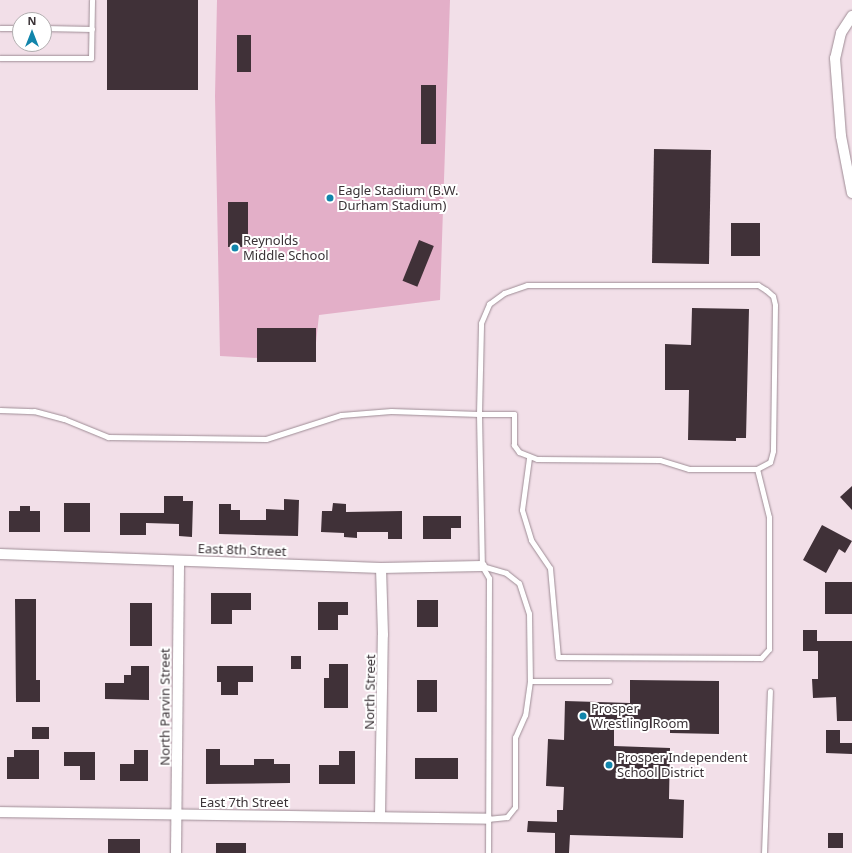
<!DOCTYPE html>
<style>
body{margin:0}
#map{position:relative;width:852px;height:853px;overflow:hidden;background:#f2dfe8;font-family:"Noto Sans",sans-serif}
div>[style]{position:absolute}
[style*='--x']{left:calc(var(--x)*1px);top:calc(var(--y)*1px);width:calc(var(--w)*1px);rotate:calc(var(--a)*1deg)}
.green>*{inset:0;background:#e3afc8}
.building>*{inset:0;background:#403138;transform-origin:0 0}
.roads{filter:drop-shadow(0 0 1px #9e8c95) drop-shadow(0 0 1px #9e8c95)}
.service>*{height:5px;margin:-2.5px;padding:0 2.5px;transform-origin:2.5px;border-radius:2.5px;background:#fff}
.minor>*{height:10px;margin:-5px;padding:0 5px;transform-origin:5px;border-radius:5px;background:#fff}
.dots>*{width:11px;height:11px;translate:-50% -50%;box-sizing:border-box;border:2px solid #fff;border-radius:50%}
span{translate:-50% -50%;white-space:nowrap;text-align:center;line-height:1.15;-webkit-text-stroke:4px #fff;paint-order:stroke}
.poi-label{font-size:13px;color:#3b3337}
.left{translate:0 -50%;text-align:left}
.street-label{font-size:13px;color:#3b3337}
.north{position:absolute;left:12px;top:12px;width:40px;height:40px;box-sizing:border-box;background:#fff;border:1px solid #b1adaf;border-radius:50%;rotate:0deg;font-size:11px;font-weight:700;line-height:16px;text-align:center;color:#3b3337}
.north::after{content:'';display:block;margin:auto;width:14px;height:18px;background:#1185ab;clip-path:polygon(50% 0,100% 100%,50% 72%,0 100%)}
</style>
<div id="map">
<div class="green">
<div style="clip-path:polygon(217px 0,450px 0,440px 300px,319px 315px,314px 361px,220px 356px,215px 96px)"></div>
</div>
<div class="building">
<div style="left:107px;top:0;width:91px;height:90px"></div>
<div style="left:237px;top:35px;width:14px;height:37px"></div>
<div style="left:421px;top:85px;width:15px;height:59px"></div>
<div style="left:654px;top:149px;width:57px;height:114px;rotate:1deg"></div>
<div style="left:228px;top:202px;width:20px;height:45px"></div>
<div style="left:731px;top:223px;width:29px;height:33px"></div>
<div style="left:419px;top:240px;width:16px;height:44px;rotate:22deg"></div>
<div style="clip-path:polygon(692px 308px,749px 309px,746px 438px,736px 438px,736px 441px,688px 440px,689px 390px,665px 390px,665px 344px,691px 345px)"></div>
<div style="left:257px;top:328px;width:59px;height:34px"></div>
<div style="clip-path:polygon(852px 486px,852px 510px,840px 497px)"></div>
<div style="clip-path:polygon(164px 496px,183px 496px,183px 501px,193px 501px,192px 537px,179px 536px,179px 524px,146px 523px,146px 535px,120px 535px,120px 513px,164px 513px)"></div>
<div style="clip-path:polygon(284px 499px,299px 500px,298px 536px,219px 534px,219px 504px,231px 504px,231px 510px,240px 510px,240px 520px,266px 520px,266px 509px,284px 510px)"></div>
<div style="left:64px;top:503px;width:26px;height:29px"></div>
<div style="clip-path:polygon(333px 503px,346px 504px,346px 512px,402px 511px,402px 539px,388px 539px,388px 532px,357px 532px,357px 538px,344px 537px,344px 533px,321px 532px,322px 511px,332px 511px)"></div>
<div style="clip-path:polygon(20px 506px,30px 506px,30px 511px,40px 511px,40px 532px,9px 532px,9px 511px,20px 511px)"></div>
<div style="clip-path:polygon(423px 516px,461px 516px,461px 528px,451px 528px,451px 539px,423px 539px)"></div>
<div style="clip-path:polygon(822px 525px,852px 541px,845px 553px,839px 549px,826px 573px,803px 560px)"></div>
<div style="left:825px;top:582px;width:27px;height:32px"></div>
<div style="clip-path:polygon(211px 593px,251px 593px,251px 610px,232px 610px,232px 624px,211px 624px)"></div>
<div style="clip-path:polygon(15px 599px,36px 599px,36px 680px,40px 680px,40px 702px,16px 702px)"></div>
<div style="left:417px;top:600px;width:21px;height:27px"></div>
<div style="clip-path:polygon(318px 602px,348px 602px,348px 615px,338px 615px,338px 630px,318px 630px)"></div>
<div style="left:130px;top:603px;width:22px;height:43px"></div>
<div style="clip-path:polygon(803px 630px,817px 630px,817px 641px,852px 641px,852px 721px,837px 721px,836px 697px,813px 698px,812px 679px,818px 679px,818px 651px,803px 651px)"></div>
<div style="left:291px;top:656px;width:10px;height:13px"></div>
<div style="clip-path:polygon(329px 664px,348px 664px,348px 708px,324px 708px,324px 678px,329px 678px)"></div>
<div style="clip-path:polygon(131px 666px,149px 666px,149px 700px,105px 699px,105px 683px,124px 683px,124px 675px,131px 675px)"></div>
<div style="clip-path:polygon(217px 666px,253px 666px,253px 682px,238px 682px,238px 695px,221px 695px,221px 682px,217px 682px)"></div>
<div style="left:417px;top:680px;width:20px;height:32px"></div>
<div style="clip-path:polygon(630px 680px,719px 681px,719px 734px,670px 733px,670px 728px,614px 728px,614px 746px,670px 748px,669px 799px,684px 800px,683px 838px,570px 835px,569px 853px,555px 853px,555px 833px,527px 832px,528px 821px,557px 822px,557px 810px,563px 810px,564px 787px,546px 786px,548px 739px,564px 740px,565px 701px,630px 703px)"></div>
<div style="left:32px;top:727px;width:17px;height:12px"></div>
<div style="clip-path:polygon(826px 730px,840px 730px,840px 743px,852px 743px,852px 754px,826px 753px)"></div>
<div style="clip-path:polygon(206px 749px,220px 749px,220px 765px,254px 765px,254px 759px,274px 759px,274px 764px,290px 764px,290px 783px,206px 784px)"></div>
<div style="clip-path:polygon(14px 750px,39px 750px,39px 779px,7px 779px,7px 757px,14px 757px)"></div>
<div style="clip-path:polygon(134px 750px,148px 750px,148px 781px,120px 781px,120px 764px,134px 764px)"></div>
<div style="clip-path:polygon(339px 751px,355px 751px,355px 784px,319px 784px,319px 765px,339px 765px)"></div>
<div style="clip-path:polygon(64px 752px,95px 752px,95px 780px,80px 780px,80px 766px,64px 766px)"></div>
<div style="left:415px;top:758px;width:43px;height:21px"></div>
<div style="left:828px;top:833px;width:15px;height:15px"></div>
<div style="left:108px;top:839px;width:32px;height:14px"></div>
<div style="left:216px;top:843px;width:30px;height:10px"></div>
</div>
<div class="roads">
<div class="service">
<div style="--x:0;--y:28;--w:20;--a:0"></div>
<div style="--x:44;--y:28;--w:48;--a:1.2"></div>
<div style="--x:0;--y:58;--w:91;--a:0"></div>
<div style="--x:91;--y:58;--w:58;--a:-89"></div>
<div style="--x:527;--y:285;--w:231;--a:0"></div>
<div style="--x:758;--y:285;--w:9;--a:32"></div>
<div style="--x:766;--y:290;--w:9;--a:41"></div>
<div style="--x:773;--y:296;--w:9;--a:77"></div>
<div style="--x:775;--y:305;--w:146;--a:90.8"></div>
<div style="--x:773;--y:451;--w:11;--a:105"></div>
<div style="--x:770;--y:462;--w:15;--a:152"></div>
<div style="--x:757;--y:469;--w:68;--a:180"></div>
<div style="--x:689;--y:469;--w:30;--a:-163"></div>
<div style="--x:660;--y:460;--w:123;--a:-179.5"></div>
<div style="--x:537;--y:459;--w:19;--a:-159"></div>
<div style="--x:519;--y:452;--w:9;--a:-126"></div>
<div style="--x:514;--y:445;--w:31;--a:-90"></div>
<div style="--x:514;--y:414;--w:35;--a:180"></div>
<div style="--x:479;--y:414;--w:91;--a:-88.7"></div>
<div style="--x:481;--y:323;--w:21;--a:-67"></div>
<div style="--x:489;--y:304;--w:19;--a:-36"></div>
<div style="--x:504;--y:293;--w:24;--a:-19"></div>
<div style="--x:0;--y:410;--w:34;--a:2"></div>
<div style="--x:34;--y:411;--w:31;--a:15"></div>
<div style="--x:64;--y:419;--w:48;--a:22.2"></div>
<div style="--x:108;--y:437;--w:158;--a:0.7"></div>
<div style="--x:266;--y:439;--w:79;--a:-17.7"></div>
<div style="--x:341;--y:415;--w:50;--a:-4.6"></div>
<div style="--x:391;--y:411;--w:88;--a:2"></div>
<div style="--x:479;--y:414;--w:152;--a:88.9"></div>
<div style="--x:482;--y:566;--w:14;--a:60"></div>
<div style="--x:489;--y:578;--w:275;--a:90.2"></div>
<div style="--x:529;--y:458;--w:52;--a:97.7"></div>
<div style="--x:522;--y:510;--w:31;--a:73"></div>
<div style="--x:531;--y:540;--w:34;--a:56"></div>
<div style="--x:550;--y:568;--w:89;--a:84.9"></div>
<div style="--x:558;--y:657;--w:203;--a:0.3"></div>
<div style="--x:761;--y:658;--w:12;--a:-48"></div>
<div style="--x:769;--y:649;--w:132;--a:-90"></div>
<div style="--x:769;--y:517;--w:49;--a:-104"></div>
<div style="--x:482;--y:566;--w:25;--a:16"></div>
<div style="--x:506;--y:573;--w:16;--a:38"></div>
<div style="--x:519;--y:583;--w:32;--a:72"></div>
<div style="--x:529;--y:613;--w:68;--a:89.2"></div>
<div style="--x:530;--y:681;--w:34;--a:98"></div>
<div style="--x:525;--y:715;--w:24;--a:114"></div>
<div style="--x:515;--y:737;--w:70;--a:90"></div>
<div style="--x:515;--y:807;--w:13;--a:129"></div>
<div style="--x:507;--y:817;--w:20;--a:174"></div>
<div style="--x:530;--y:681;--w:79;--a:0"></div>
<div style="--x:764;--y:853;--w:162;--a:-87.9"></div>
</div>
<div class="minor">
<div style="--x:852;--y:16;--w:20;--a:123"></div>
<div style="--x:841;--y:33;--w:26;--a:103"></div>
<div style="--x:835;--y:58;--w:78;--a:85.6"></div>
<div style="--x:841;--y:136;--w:58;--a:79.1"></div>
<div style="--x:0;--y:554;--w:381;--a:2.1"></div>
<div style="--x:381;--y:568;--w:101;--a:-1.1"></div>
<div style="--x:0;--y:812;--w:487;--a:0.8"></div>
<div style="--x:380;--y:816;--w:181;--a:-89.1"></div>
<div style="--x:383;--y:635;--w:67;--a:-91.7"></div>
<div style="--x:176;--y:853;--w:292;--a:-89.4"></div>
</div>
</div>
<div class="dots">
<div style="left:330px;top:198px;background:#1185ab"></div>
<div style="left:235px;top:248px;background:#1185ab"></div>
<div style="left:583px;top:716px;background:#1185ab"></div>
<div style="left:609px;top:765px;background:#1185ab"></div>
</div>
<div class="poi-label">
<span class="left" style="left:338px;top:198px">Eagle Stadium (B.W.<br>Durham Stadium)</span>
<span class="left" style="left:243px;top:248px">Reynolds<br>Middle School</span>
<span class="left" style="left:591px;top:716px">Prosper<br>Wrestling Room</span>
<span class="left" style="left:617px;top:765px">Prosper Independent<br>School District</span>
</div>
<div class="street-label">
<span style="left:242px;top:550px;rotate:2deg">East 8th Street</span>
<span style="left:370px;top:692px;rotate:-89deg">North Street</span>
<span style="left:165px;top:707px;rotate:-90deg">North Parvin Street</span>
<span style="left:244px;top:802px">East 7th Street</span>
</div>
<div class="north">N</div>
</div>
